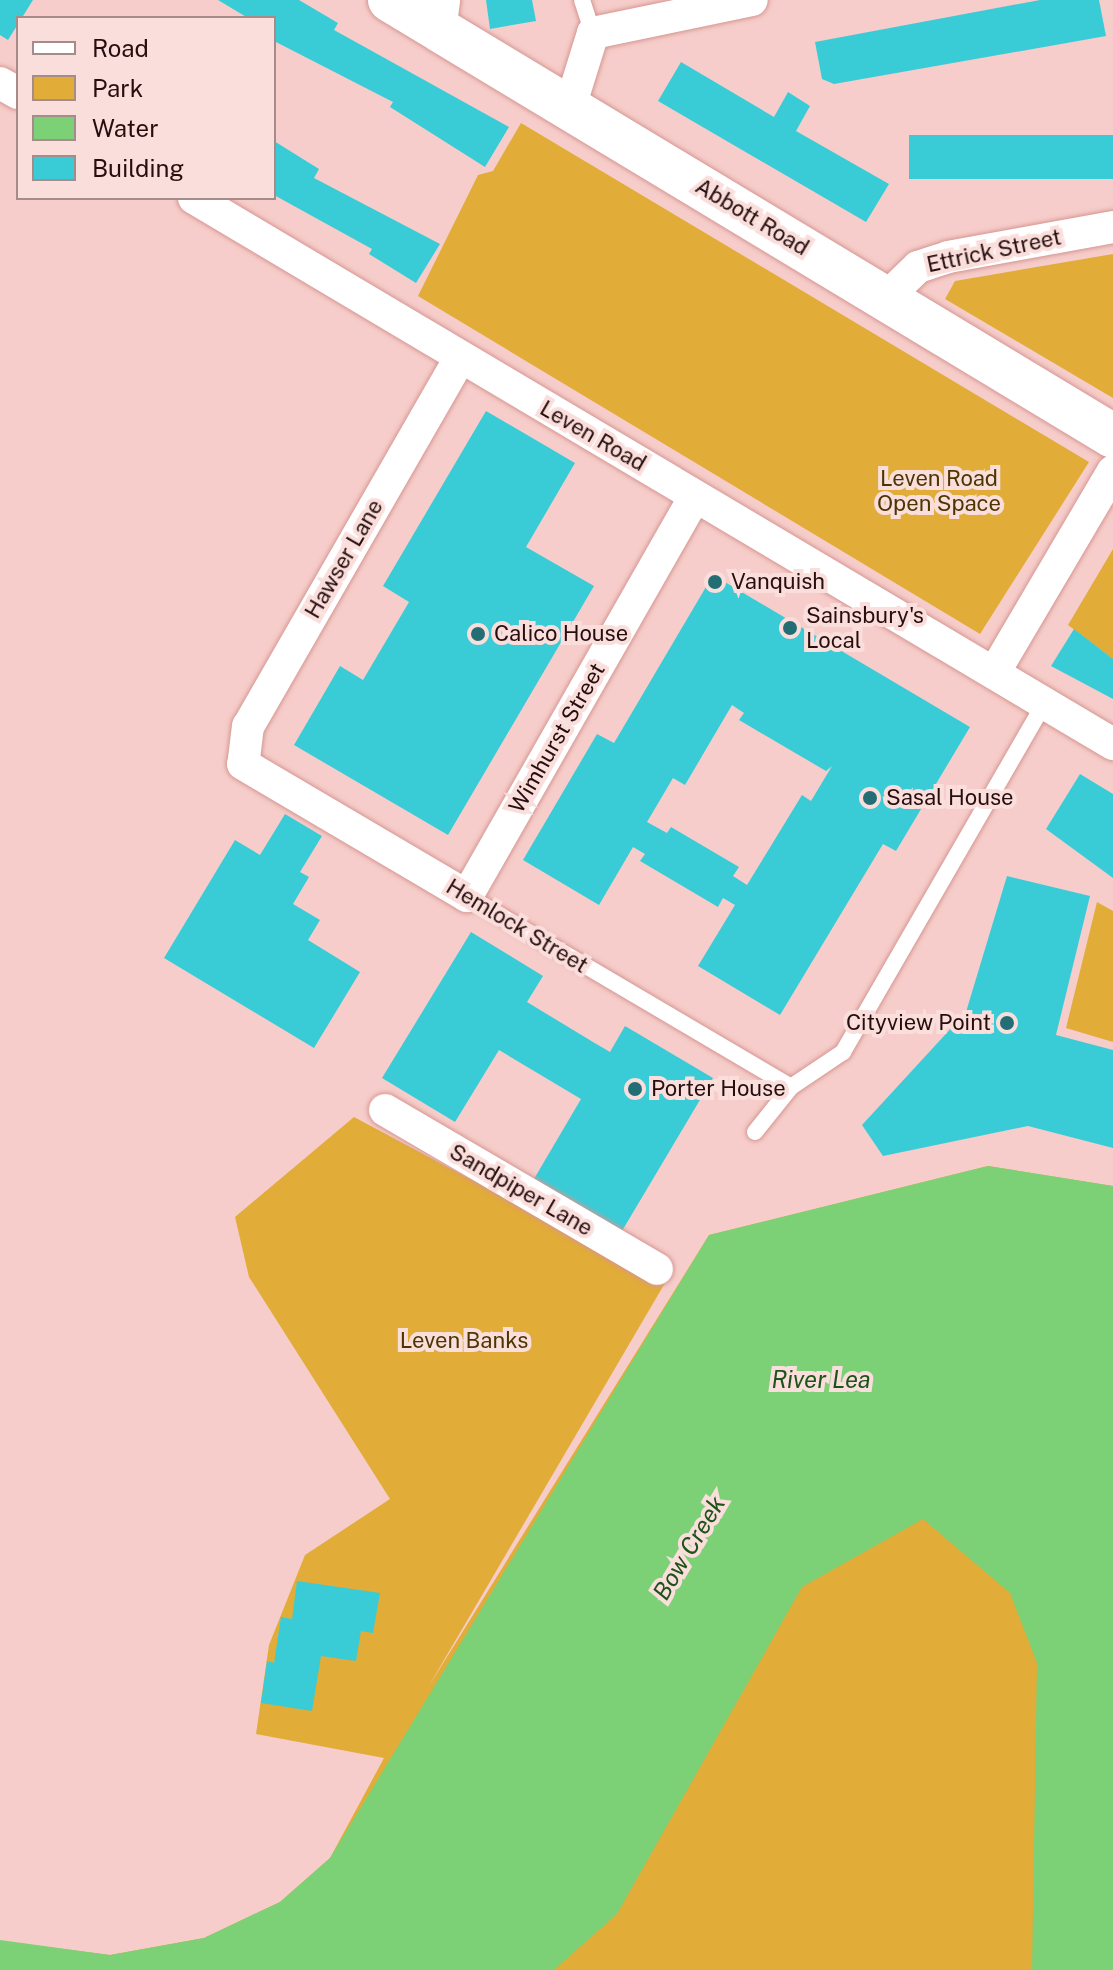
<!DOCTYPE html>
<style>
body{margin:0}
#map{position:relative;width:1113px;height:1970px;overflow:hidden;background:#f6cdca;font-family:"Public Sans",sans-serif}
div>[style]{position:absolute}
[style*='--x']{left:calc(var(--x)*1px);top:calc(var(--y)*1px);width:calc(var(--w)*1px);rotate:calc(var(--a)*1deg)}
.green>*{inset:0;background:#e1ac38}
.water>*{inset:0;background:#7cd176}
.building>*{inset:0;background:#39ccd7;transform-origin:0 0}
.roads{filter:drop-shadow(0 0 2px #d69692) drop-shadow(0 0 2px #d69692)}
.lane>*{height:16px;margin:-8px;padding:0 8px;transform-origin:8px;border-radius:8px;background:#fff}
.street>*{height:32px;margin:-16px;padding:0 16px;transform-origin:16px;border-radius:16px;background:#fff}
.secondary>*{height:44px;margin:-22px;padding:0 22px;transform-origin:22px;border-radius:22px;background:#fff}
.dots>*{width:22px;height:22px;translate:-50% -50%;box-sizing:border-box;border:4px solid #fadedc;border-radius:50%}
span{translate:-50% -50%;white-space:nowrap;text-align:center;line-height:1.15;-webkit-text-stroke:8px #fadedc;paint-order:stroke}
.street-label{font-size:22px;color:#250e0d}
.park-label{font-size:22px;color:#4c3600}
.poi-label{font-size:22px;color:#250e0d}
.left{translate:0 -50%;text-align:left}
.right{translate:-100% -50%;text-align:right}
.water-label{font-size:24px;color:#1b5318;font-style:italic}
.legend{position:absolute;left:16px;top:16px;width:260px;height:184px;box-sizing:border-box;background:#fadedc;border:2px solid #a58b89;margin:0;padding:10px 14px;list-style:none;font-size:24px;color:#250e0d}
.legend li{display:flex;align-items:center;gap:16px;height:40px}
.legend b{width:40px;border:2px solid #a58b89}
</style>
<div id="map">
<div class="green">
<div style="clip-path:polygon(521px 123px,1089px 462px,980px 634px,418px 296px,478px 175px,493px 171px)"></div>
<div style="clip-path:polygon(1113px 254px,1113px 398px,945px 299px,955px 281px)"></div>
<div style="clip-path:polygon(1113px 549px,1113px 659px,1068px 625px)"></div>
<div style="clip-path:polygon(1097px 902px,1113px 911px,1113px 1042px,1066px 1028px)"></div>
<div style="clip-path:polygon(354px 1117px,665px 1283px,427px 1689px,709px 1235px,988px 1166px,1113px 1186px,276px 1949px,0 1970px,0 1941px,110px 1955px,204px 1938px,280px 1902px,330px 1858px,384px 1758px,256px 1734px,269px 1645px,305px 1555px,390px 1499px,249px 1277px,235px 1217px)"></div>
<div style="clip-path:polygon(1011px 1453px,1104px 1970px,467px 1970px,709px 1606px)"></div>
</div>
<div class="water">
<div style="clip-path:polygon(988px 1166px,1113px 1186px,1113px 1970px,1032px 1970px,1037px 1663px,1010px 1593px,923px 1519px,802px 1587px,617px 1914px,554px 1970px,0 1970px,0 1940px,110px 1955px,204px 1938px,280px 1902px,330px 1858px,709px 1235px)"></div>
</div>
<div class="building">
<div style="clip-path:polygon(0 0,33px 0,8px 40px,0 35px)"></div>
<div style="clip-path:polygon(218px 0,299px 0,338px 23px,334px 30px,509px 127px,485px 167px,390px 107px,393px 102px,274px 41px,274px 18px,248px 18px)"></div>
<div style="clip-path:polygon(486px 0,532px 0,536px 21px,490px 29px)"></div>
<div style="clip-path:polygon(1040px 0,1099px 0,1106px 36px,834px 84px,822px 79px,815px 42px)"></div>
<div style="clip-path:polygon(681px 62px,774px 117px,788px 92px,810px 106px,796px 131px,889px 184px,866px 222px,658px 101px)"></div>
<div style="left:1113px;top:135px;width:44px;height:204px;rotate:90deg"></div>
<div style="clip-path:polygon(274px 141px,319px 169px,314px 178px,440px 244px,416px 283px,369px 254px,372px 249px,274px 195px)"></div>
<div style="clip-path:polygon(486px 411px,575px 463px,526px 547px,594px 586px,448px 835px,294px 745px,340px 666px,363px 680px,409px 602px,383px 586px)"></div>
<div style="clip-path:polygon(evenodd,713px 575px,970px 727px,896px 851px,883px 844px,780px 1015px,698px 966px,735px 905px,723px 898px,718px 907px,640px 861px,645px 854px,633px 847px,599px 905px,523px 860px,597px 734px,614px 743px,713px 575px,732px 705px,744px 713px,739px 720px,826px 771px,832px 766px,811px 801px,802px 795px,747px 885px,733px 876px,739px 867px,671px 827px,667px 833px,647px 822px,673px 778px,685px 785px,732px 705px)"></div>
<div style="clip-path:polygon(1074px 629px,1113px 659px,1113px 699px,1051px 666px)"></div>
<div style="clip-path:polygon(1080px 774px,1113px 794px,1113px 878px,1046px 829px)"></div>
<div style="clip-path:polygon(285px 814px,322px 836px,300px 872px,309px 877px,293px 904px,320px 920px,308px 940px,360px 972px,314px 1048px,164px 958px,235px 840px,260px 855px)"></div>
<div style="clip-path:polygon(1007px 876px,1090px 896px,1056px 1035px,1113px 1050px,1113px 1148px,1028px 1126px,883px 1156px,862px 1125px,966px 1012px)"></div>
<div style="clip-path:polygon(471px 932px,543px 976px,527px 1002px,593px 1042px,610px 1052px,625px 1026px,713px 1078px,619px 1236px,531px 1184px,581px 1099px,499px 1050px,455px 1122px,382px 1078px)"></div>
<div style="clip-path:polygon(297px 1581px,380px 1593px,373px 1633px,361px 1631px,356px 1661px,321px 1656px,312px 1711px,261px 1703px,267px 1661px,274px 1663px,281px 1617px,292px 1619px)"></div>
</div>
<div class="roads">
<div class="lane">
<div style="--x:582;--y:0;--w:35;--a:72"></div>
<div style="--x:467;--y:896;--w:376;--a:30.5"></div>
<div style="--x:755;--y:1132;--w:58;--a:-51.3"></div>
<div style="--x:791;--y:1087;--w:63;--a:-33.9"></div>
<div style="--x:843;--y:1052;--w:404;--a:-60"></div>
</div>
<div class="street">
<div style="--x:440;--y:30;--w:30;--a:-82"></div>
<div style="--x:0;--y:83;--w:21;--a:29"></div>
<div style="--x:569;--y:110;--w:81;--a:-72.7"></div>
<div style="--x:593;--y:33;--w:162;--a:-11.7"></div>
<div style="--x:194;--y:198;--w:1069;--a:30.72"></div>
<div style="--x:887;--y:297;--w:43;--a:-44.1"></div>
<div style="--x:918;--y:267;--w:32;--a:-18"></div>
<div style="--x:948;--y:257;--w:168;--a:-10.3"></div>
<div style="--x:460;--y:358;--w:425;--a:119.9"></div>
<div style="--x:248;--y:726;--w:38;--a:97"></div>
<div style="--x:243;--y:764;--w:260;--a:30.5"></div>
<div style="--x:467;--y:896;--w:460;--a:-60.3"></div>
<div style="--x:994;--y:673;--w:234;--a:-59.5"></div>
<div style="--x:385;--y:1110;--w:315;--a:30.3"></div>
</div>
<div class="secondary">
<div style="--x:390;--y:0;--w:844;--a:31.09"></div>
</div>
</div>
<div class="dots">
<div style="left:715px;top:582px;background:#236e74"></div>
<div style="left:790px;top:628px;background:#236e74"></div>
<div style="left:478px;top:634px;background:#236e74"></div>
<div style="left:870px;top:798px;background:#236e74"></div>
<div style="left:1007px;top:1023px;background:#236e74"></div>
<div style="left:635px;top:1089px;background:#236e74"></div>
</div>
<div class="street-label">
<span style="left:752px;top:217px;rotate:31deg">Abbott Road</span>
<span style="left:994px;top:251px;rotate:-12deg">Ettrick Street</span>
<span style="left:593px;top:436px;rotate:30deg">Leven Road</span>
<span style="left:344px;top:559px;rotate:-60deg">Hawser Lane</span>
<span style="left:557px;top:738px;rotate:-60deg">Wimhurst Street</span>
<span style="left:517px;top:926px;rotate:31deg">Hemlock Street</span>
<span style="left:521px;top:1190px;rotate:30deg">Sandpiper Lane</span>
</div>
<div class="park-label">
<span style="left:939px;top:491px">Leven Road<br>Open Space</span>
<span style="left:464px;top:1341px">Leven Banks</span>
</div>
<div class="poi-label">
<span class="left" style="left:731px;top:582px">Vanquish</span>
<span class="left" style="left:806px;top:628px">Sainsbury's<br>Local</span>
<span class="left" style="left:494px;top:634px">Calico House</span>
<span class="left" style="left:886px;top:798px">Sasal House</span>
<span class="right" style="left:991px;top:1023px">Cityview Point</span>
<span class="left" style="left:651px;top:1089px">Porter House</span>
</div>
<div class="water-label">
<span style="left:821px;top:1380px">River Lea</span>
<span style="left:689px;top:1548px;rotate:-59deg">Bow Creek</span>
</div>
<ul class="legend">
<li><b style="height:10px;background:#fff"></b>Road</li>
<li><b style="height:22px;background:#e1ac38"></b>Park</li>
<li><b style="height:22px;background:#7cd176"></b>Water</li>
<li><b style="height:22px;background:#39ccd7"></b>Building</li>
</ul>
</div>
